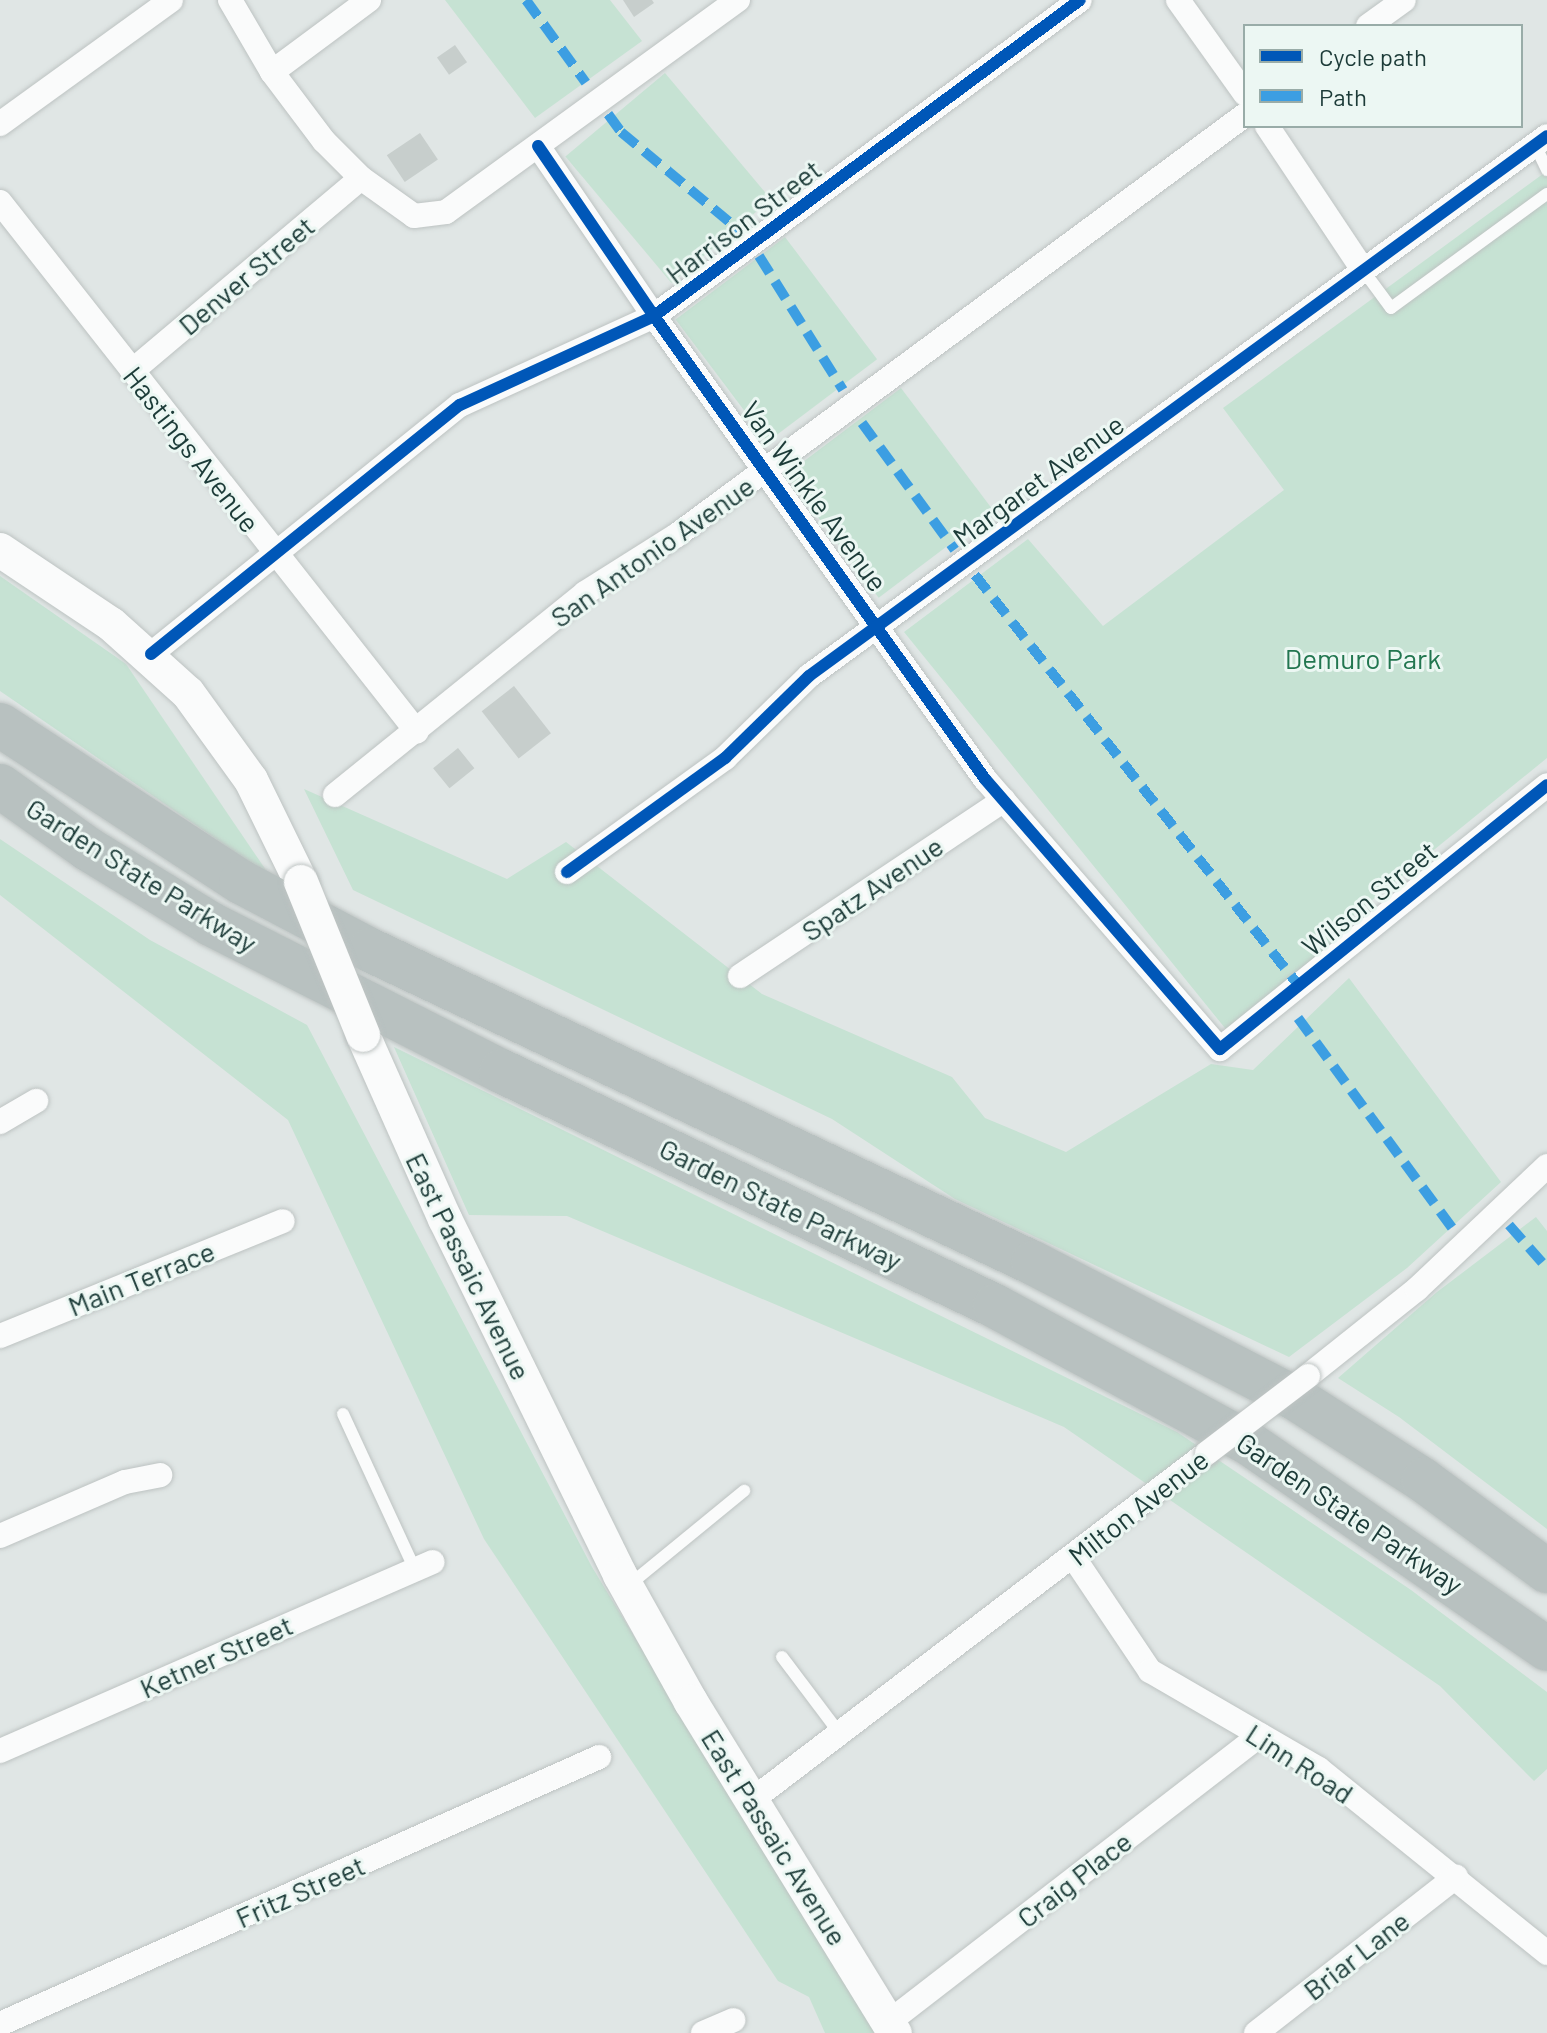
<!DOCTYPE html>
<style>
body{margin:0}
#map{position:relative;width:1547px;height:2033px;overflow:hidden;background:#e0e6e5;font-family:Barlow,sans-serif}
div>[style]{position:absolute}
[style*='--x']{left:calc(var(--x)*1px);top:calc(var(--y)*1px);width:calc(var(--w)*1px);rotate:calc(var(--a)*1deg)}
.green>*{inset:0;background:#c6e2d3;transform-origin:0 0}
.building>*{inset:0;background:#c7cecc;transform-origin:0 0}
.roads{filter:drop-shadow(0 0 2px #bdc3c2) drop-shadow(0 0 2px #bdc3c2)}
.lane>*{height:12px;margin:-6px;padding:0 6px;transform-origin:6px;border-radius:6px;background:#fafbfb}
.street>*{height:24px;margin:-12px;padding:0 12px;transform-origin:12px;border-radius:12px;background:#fafbfb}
.secondary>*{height:34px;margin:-17px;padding:0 17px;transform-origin:17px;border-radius:17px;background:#fafbfb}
.highway>*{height:44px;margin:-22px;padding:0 22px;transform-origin:22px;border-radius:22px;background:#b8c1c0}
.bridges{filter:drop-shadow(0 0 2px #bdc3c2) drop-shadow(0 0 2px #bdc3c2)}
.street-bridge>*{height:24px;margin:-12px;padding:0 12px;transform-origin:12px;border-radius:12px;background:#fafbfb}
.secondary-bridge>*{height:34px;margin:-17px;padding:0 17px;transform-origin:17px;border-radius:17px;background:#fafbfb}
.quiet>*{height:10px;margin-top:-5px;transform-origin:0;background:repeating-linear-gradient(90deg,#3c9ee2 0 20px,transparent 0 30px)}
.cycleway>*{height:12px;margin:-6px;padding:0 6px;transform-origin:6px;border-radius:6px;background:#0057b8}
span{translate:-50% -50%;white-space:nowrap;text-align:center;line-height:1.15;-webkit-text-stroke:6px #ecf7f3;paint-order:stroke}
.street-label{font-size:28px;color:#1c3b38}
.park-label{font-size:28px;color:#227650}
.legend{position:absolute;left:1243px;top:24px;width:280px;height:104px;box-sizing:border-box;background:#ecf7f3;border:2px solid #99aca8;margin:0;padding:10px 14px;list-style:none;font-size:24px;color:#1c3b38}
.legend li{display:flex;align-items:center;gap:16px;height:40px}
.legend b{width:40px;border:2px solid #99aca8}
</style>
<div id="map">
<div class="green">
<div style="clip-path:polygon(445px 0,610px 0,642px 41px,535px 118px)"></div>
<div style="left:665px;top:73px;width:165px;height:130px;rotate:50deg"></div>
<div style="clip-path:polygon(1547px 171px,1547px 758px,1344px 923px,1350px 933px,1229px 1033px,904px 632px,1028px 539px,1103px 626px,1284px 490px,1223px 408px)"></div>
<div style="left:785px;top:237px;width:153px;height:137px;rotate:53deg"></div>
<div style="left:901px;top:388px;width:154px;height:144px;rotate:53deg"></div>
<div style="clip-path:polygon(0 576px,126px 664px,270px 876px,0 691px)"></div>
<div style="clip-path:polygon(304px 789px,507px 879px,566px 842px,762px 994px,952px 1077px,985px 1118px,1066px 1152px,1211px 1064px,1253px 1070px,1349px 978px,1501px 1182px,1407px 1268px,1289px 1357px,955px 1199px,832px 1119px,353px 890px)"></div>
<div style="clip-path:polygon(0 839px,150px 940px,307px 1025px,592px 1567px,875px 2033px,825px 2033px,809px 1997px,778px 1981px,484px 1539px,288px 1120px,0 895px)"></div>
<div style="clip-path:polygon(394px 1047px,1177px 1432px,1411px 1590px,1547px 1692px,1547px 1769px,1534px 1781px,1440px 1686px,1064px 1427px,567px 1216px,469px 1215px)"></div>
<div style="clip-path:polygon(1536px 1217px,1547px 1231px,1547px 1529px,1399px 1417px,1338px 1378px,1437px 1292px)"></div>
</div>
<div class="building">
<div style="clip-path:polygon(623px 0,652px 0,654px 3px,634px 17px)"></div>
<div style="left:455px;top:45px;width:21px;height:22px;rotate:55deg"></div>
<div style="left:420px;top:133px;width:32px;height:40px;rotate:56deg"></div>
<div style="left:514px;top:686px;width:60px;height:41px;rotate:52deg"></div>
<div style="left:458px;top:748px;width:26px;height:32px;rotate:51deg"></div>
</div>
<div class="roads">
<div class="lane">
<div style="--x:1535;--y:145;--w:28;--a:64"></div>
<div style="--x:1363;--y:270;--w:47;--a:53.6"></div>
<div style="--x:1391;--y:308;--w:193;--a:-36.2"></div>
<div style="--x:343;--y:1414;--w:172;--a:65.2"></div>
<div style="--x:629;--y:1585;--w:149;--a:-39.3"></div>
<div style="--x:782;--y:1657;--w:96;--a:53"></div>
</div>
<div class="street">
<div style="--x:230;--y:0;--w:83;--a:59.7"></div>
<div style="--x:272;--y:72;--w:86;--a:53"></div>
<div style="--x:324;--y:141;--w:52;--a:45"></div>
<div style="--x:361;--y:178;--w:65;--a:35.6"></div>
<div style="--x:414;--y:216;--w:32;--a:-7"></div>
<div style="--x:446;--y:212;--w:361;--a:-36"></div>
<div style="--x:1178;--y:0;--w:115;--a:54.5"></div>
<div style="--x:1368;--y:26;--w:44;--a:-35.8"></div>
<div style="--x:272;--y:72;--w:121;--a:-36.6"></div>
<div style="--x:0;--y:124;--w:211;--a:-35.9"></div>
<div style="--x:1267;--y:126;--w:173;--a:56.3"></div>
<div style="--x:538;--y:146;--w:206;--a:55.7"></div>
<div style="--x:654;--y:316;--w:569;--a:54.44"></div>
<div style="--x:985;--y:779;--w:358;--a:49"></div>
<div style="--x:1220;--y:1049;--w:420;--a:-38.9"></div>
<div style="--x:0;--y:202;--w:674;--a:51.8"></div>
<div style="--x:132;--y:371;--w:299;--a:-40.1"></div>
<div style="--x:151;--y:654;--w:397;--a:-38.9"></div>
<div style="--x:460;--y:405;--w:213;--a:-24.6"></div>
<div style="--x:654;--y:316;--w:530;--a:-36.57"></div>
<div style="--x:335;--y:795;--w:321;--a:-38.9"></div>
<div style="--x:585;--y:593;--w:109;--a:-32.2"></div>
<div style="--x:677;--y:535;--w:706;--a:-36.48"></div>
<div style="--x:567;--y:872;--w:195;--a:-35.8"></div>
<div style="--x:725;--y:758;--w:117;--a:-44.3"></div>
<div style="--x:809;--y:676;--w:914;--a:-36.19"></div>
<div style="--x:740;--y:976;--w:317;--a:-33.7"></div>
<div style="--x:0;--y:1122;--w:42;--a:-30.3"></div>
<div style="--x:0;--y:1336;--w:305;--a:-22.1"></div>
<div style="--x:1308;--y:1376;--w:139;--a:-38.6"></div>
<div style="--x:1417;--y:1289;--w:179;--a:-43.4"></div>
<div style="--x:0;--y:1536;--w:136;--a:-23.4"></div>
<div style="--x:125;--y:1482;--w:36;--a:-11"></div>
<div style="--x:1074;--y:1558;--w:136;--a:56.1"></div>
<div style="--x:1150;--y:1671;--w:195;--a:30.1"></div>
<div style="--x:1319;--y:1769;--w:293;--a:38.9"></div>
<div style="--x:0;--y:1751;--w:472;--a:-23.6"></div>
<div style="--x:752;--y:1800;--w:572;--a:-37.33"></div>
<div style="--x:889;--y:2022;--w:469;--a:-37.7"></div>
<div style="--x:0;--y:2024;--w:656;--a:-24.02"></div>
<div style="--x:703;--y:2033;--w:33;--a:-23"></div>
<div style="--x:1256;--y:2033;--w:254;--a:-38"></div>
</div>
<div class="secondary">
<div style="--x:0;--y:550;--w:133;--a:33.7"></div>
<div style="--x:111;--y:624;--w:103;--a:41.9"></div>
<div style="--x:188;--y:693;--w:107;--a:54.1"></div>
<div style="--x:251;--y:780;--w:114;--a:63.9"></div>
<div style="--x:363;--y:1035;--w:201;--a:66"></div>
<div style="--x:445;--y:1219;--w:397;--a:63.8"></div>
<div style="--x:620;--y:1575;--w:145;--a:60.8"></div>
<div style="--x:691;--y:1702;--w:389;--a:58.4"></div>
</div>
<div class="highway">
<div style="--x:0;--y:725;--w:288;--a:33.1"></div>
<div style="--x:241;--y:882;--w:146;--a:27.8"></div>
<div style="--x:370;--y:950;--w:733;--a:25.27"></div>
<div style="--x:1033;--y:1263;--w:298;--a:27.3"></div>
<div style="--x:1298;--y:1400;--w:148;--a:32.6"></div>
<div style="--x:1423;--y:1480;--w:154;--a:36.3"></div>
<div style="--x:0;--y:786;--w:108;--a:35.6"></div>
<div style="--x:88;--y:849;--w:144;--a:31.4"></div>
<div style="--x:211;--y:924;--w:325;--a:26.9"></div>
<div style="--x:501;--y:1071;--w:547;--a:25.44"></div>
<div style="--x:995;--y:1306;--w:286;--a:28.4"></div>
<div style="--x:1247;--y:1442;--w:364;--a:34.6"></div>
</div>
</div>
<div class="bridges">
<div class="street-bridge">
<div style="--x:1207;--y:1453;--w:127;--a:-37.3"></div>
</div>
<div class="secondary-bridge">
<div style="--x:301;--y:882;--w:165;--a:67.9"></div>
</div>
</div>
<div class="quiet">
<div style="--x:526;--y:0;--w:102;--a:54.1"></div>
<div style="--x:608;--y:114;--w:22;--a:54"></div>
<div style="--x:621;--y:132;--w:153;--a:39.7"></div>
<div style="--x:759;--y:256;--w:158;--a:57.9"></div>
<div style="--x:862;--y:423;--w:157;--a:53.8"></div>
<div style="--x:975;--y:575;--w:523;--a:51.75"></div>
<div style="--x:1298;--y:1018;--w:267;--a:53.7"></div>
<div style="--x:1509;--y:1225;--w:57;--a:48.5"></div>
</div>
<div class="cycleway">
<div style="--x:538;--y:146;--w:206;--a:55.7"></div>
<div style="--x:654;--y:316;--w:569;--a:54.44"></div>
<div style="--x:985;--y:779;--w:358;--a:49"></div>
<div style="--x:1220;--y:1049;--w:420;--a:-38.9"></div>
<div style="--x:151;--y:654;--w:397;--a:-38.9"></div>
<div style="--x:460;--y:405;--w:213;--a:-24.6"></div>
<div style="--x:654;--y:316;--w:530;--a:-36.57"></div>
<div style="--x:567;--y:872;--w:195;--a:-35.8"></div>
<div style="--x:725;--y:758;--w:117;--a:-44.3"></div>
<div style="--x:809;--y:676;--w:914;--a:-36.19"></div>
</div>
<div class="street-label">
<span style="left:743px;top:221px;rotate:-37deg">Harrison Street</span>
<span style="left:246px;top:275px;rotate:-40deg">Denver Street</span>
<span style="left:192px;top:449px;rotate:52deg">Hastings Avenue</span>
<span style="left:1038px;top:480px;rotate:-36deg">Margaret Avenue</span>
<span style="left:815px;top:496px;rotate:54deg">Van Winkle Avenue</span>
<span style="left:652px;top:551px;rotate:-35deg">San Antonio Avenue</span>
<span style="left:142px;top:875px;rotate:32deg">Garden State Parkway</span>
<span style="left:872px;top:888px;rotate:-34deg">Spatz Avenue</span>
<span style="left:1369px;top:898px;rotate:-39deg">Wilson Street</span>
<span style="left:781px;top:1204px;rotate:26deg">Garden State Parkway</span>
<span style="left:469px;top:1266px;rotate:64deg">East Passaic Avenue</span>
<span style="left:141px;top:1278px;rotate:-22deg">Main Terrace</span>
<span style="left:1138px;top:1507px;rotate:-38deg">Milton Avenue</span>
<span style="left:1350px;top:1513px;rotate:34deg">Garden State Parkway</span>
<span style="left:216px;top:1656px;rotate:-24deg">Ketner Street</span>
<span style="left:1300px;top:1763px;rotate:33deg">Linn Road</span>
<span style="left:775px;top:1837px;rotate:58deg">East Passaic Avenue</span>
<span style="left:1074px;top:1879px;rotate:-38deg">Craig Place</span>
<span style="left:300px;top:1891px;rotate:-24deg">Fritz Street</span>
<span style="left:1356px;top:1955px;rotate:-38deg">Briar Lane</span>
</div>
<div class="park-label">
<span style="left:1363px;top:658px">Demuro Park</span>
</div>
<ul class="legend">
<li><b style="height:10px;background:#0057b8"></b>Cycle path</li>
<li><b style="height:10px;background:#3c9ee2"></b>Path</li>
</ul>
</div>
